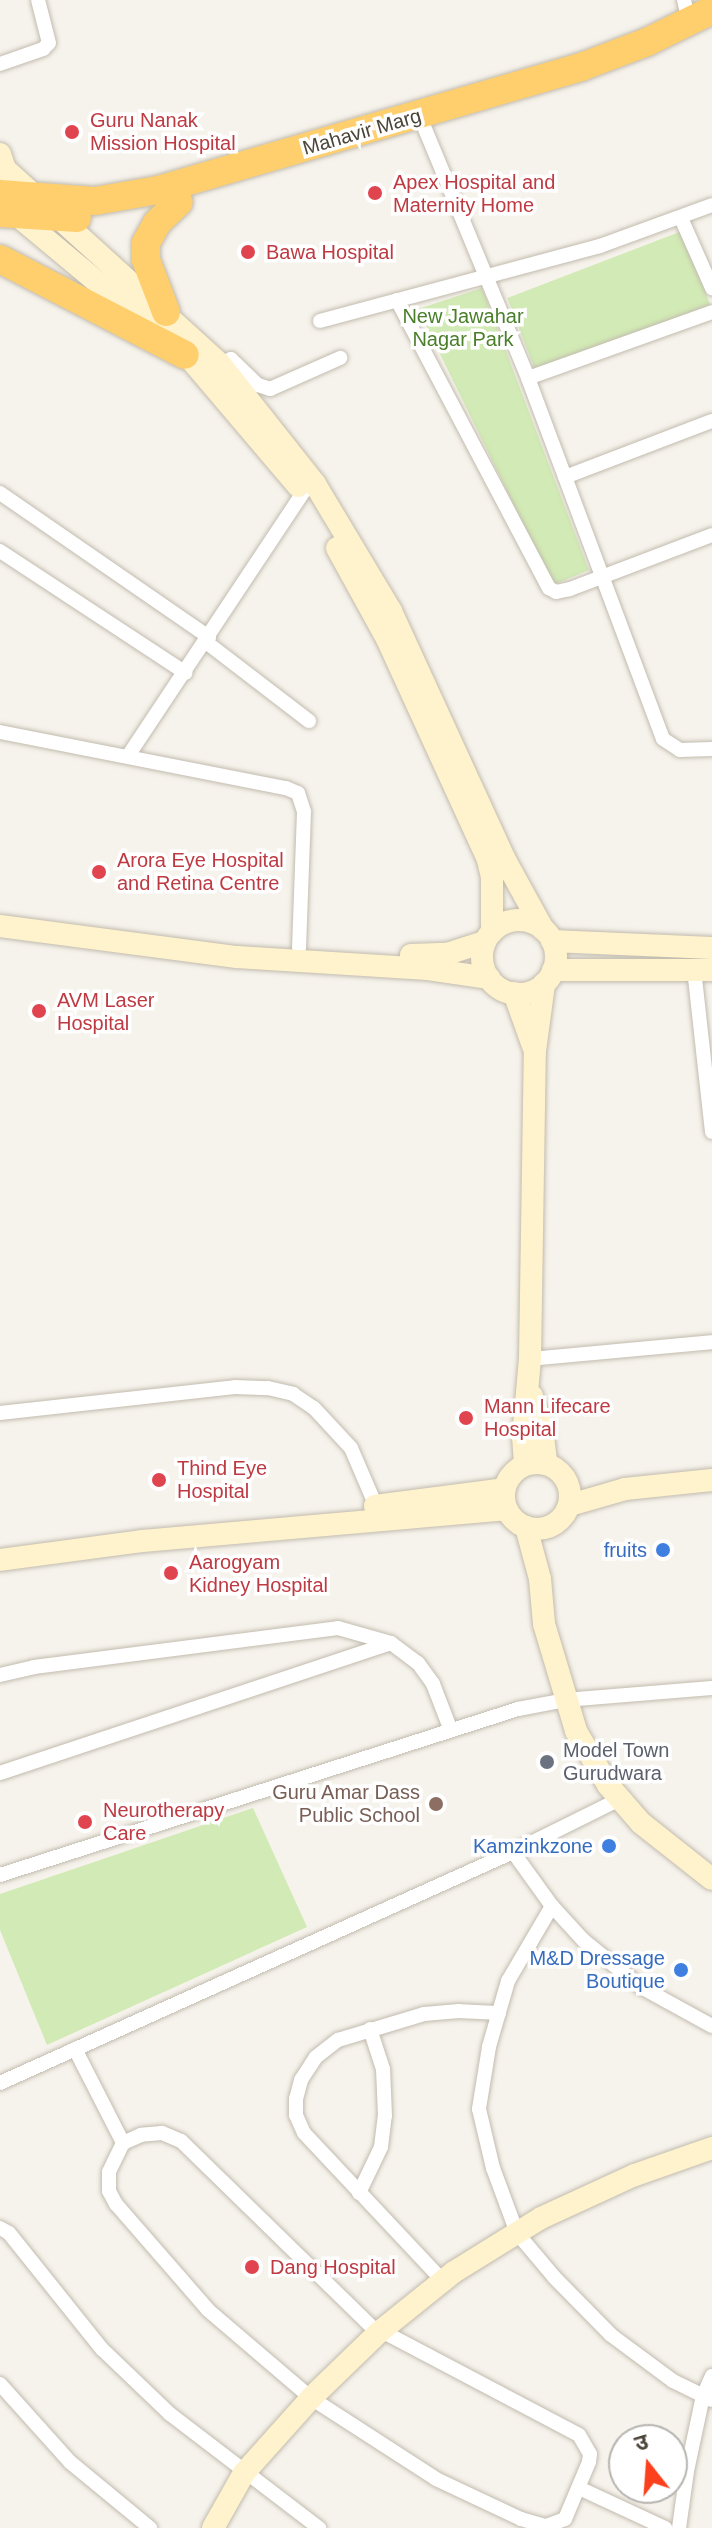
<!DOCTYPE html>
<meta charset="utf-8">
<style>
body{margin:0}
#map{position:relative;width:712px;height:2528px;overflow:hidden;background:#f6f3ec;font-family:Helvetica,"Noto Sans Devanagari",sans-serif}
div>[style]{position:absolute}
[style*='--x']{left:calc(var(--x)*1px);top:calc(var(--y)*1px);width:calc(var(--w)*1px);rotate:calc(var(--a)*1deg)}
.green>*{inset:0;background:#d2eab5;transform-origin:0 0}
.roads{filter:drop-shadow(0 0 2px #c2bbae) drop-shadow(0 0 2px #c2bbae)}
.street>*{height:14px;margin:-7px;padding:0 7px;transform-origin:7px;border-radius:7px;background:#fff}
.secondary>*{height:22px;margin:-11px;padding:0 11px;transform-origin:11px;border-radius:11px;background:#fff3cd}
.secondary>.ring{margin:-11px;padding:0;box-sizing:content-box;background:none;border:22px solid #fff3cd;border-radius:50%}
.highway>*{height:28px;margin:-14px;padding:0 14px;transform-origin:14px;border-radius:14px;background:#ffcf6e}
.dots>*{width:22px;height:22px;translate:-50% -50%;box-sizing:border-box;border:4px solid #fff;border-radius:50%}
span{translate:-50% -50%;white-space:nowrap;text-align:center;line-height:1.15;-webkit-text-stroke:7px #fff;paint-order:stroke}
.health-label{font-size:20px;color:#be3a42}
.left{translate:0 -50%;text-align:left}
.street-label{font-size:20px;color:#4b4439}
.park-label{font-size:20px;color:#4a7f2a}
.shop-label{font-size:20px;color:#366cbe}
.right{translate:-100% -50%;text-align:right}
.worship-label{font-size:20px;color:#5b616d}
.education-label{font-size:20px;color:#785e54}
.north{position:absolute;left:608px;top:2424px;width:80px;height:80px;box-sizing:border-box;background:#fff;border:2px solid #b7b4b0;border-radius:50%;rotate:343deg;font-size:22px;font-weight:700;line-height:32px;text-align:center;color:#4b4439}
.north::after{content:'';display:block;margin:auto;width:28px;height:36px;background:#fc3f1d;clip-path:polygon(50% 0,100% 100%,50% 72%,0 100%)}
</style>
<div id="map">
<div class="green">
<div style="left:682px;top:231px;width:79px;height:187px;rotate:69deg"></div>
<div style="clip-path:polygon(482px 288px,589px 570px,553px 585px,418px 309px)"></div>
<div style="clip-path:polygon(253px 1808px,307px 1927px,47px 2045px,0 1930px,0 1894px)"></div>
</div>
<div class="roads">
<div class="street">
<div style="--x:684;--y:0;--w:22;--a:77"></div>
<div style="--x:0;--y:64;--w:46;--a:-19.2"></div>
<div style="--x:43;--y:49;--w:8;--a:-45"></div>
<div style="--x:49;--y:43;--w:44;--a:-104.3"></div>
<div style="--x:425;--y:129;--w:269;--a:67.5"></div>
<div style="--x:528;--y:378;--w:385;--a:69.5"></div>
<div style="--x:663;--y:739;--w:20;--a:33"></div>
<div style="--x:680;--y:750;--w:32;--a:-2"></div>
<div style="--x:681;--y:218;--w:77;--a:66.1"></div>
<div style="--x:397;--y:300;--w:326;--a:62.2"></div>
<div style="--x:549;--y:588;--w:8;--a:30"></div>
<div style="--x:556;--y:592;--w:14;--a:-12"></div>
<div style="--x:570;--y:589;--w:152;--a:-20.8"></div>
<div style="--x:320;--y:321;--w:290;--a:-15"></div>
<div style="--x:600;--y:246;--w:119;--a:-20.1"></div>
<div style="--x:220;--y:364;--w:12;--a:-24"></div>
<div style="--x:231;--y:359;--w:37;--a:44"></div>
<div style="--x:258;--y:385;--w:13;--a:18"></div>
<div style="--x:270;--y:389;--w:77;--a:-23.9"></div>
<div style="--x:528;--y:378;--w:195;--a:-19.7"></div>
<div style="--x:565;--y:477;--w:157;--a:-20.9"></div>
<div style="--x:0;--y:493;--w:254;--a:34.6"></div>
<div style="--x:0;--y:551;--w:222;--a:33.3"></div>
<div style="--x:206;--y:642;--w:130;--a:37.5"></div>
<div style="--x:0;--y:732;--w:291;--a:11.1"></div>
<div style="--x:286;--y:788;--w:13;--a:23"></div>
<div style="--x:298;--y:793;--w:20;--a:72"></div>
<div style="--x:304;--y:812;--w:136;--a:92.1"></div>
<div style="--x:128;--y:756;--w:318;--a:-56.4"></div>
<div style="--x:304;--y:491;--w:9;--a:-32"></div>
<div style="--x:694;--y:969;--w:164;--a:83.7"></div>
<div style="--x:530;--y:1359;--w:183;--a:-5.3"></div>
<div style="--x:0;--y:1413;--w:236;--a:-6.3"></div>
<div style="--x:235;--y:1387;--w:33;--a:2"></div>
<div style="--x:268;--y:1388;--w:26;--a:13"></div>
<div style="--x:293;--y:1394;--w:25;--a:34"></div>
<div style="--x:314;--y:1408;--w:54;--a:47.2"></div>
<div style="--x:351;--y:1448;--w:63;--a:66.7"></div>
<div style="--x:0;--y:1675;--w:35;--a:-13"></div>
<div style="--x:34;--y:1667;--w:306;--a:-7.3"></div>
<div style="--x:338;--y:1628;--w:55;--a:15.8"></div>
<div style="--x:391;--y:1643;--w:34;--a:37"></div>
<div style="--x:418;--y:1663;--w:26;--a:54"></div>
<div style="--x:433;--y:1684;--w:47;--a:68.9"></div>
<div style="--x:0;--y:1773;--w:411;--a:-18.4"></div>
<div style="--x:513;--y:1852;--w:67;--a:54.2"></div>
<div style="--x:552;--y:1906;--w:46;--a:47.6"></div>
<div style="--x:583;--y:1940;--w:75;--a:39"></div>
<div style="--x:641;--y:1987;--w:81;--a:28.8"></div>
<div style="--x:0;--y:1875;--w:544;--a:-17.77"></div>
<div style="--x:518;--y:1709;--w:48;--a:-10.8"></div>
<div style="--x:565;--y:1700;--w:147;--a:-4.7"></div>
<div style="--x:552;--y:1906;--w:87;--a:120.4"></div>
<div style="--x:508;--y:1981;--w:69;--a:106.1"></div>
<div style="--x:489;--y:2047;--w:63;--a:99.2"></div>
<div style="--x:479;--y:2109;--w:61;--a:76.7"></div>
<div style="--x:493;--y:2168;--w:69;--a:69.7"></div>
<div style="--x:517;--y:2233;--w:57;--a:49.9"></div>
<div style="--x:554;--y:2277;--w:81;--a:45.5"></div>
<div style="--x:611;--y:2335;--w:77;--a:36.6"></div>
<div style="--x:673;--y:2381;--w:43;--a:26"></div>
<div style="--x:75;--y:2049;--w:106;--a:62.9"></div>
<div style="--x:0;--y:2083;--w:563;--a:-24.24"></div>
<div style="--x:513;--y:1852;--w:119;--a:-26.4"></div>
<div style="--x:359;--y:2193;--w:51;--a:-64.4"></div>
<div style="--x:381;--y:2147;--w:31;--a:-83"></div>
<div style="--x:385;--y:2116;--w:47;--a:-92.4"></div>
<div style="--x:383;--y:2069;--w:42;--a:-108"></div>
<div style="--x:0;--y:2228;--w:10;--a:29"></div>
<div style="--x:9;--y:2233;--w:149;--a:51.3"></div>
<div style="--x:102;--y:2349;--w:94;--a:43.7"></div>
<div style="--x:170;--y:2414;--w:188;--a:37.4"></div>
<div style="--x:443;--y:2281;--w:203;--a:-133.2"></div>
<div style="--x:304;--y:2133;--w:20;--a:-114"></div>
<div style="--x:296;--y:2115;--w:16;--a:-90"></div>
<div style="--x:296;--y:2099;--w:20;--a:-75"></div>
<div style="--x:301;--y:2080;--w:27;--a:-57"></div>
<div style="--x:316;--y:2057;--w:28;--a:-38"></div>
<div style="--x:338;--y:2040;--w:90;--a:-16.8"></div>
<div style="--x:424;--y:2014;--w:35;--a:-5"></div>
<div style="--x:459;--y:2011;--w:40;--a:2.9"></div>
<div style="--x:378;--y:2333;--w:275;--a:-135.7"></div>
<div style="--x:181;--y:2141;--w:21;--a:-157"></div>
<div style="--x:162;--y:2133;--w:21;--a:175"></div>
<div style="--x:141;--y:2135;--w:20;--a:156"></div>
<div style="--x:123;--y:2143;--w:32;--a:116"></div>
<div style="--x:109;--y:2172;--w:19;--a:90"></div>
<div style="--x:109;--y:2191;--w:15;--a:62"></div>
<div style="--x:116;--y:2204;--w:140;--a:49"></div>
<div style="--x:208;--y:2310;--w:135;--a:40.5"></div>
<div style="--x:311;--y:2398;--w:149;--a:32.9"></div>
<div style="--x:436;--y:2479;--w:94;--a:25.2"></div>
<div style="--x:521;--y:2519;--w:26;--a:16"></div>
<div style="--x:546;--y:2526;--w:20;--a:-20"></div>
<div style="--x:565;--y:2519;--w:62;--a:-67.2"></div>
<div style="--x:589;--y:2462;--w:8;--a:-83"></div>
<div style="--x:590;--y:2454;--w:22;--a:-120"></div>
<div style="--x:579;--y:2435;--w:223;--a:-152.2"></div>
<div style="--x:0;--y:2384;--w:105;--a:48.1"></div>
<div style="--x:70;--y:2462;--w:104;--a:39.5"></div>
<div style="--x:579;--y:2488;--w:95;--a:24.9"></div>
<div style="--x:679;--y:2528;--w:58;--a:-82"></div>
<div style="--x:687;--y:2471;--w:77;--a:-78"></div>
<div style="--x:703;--y:2396;--w:22;--a:-66"></div>
</div>
<div class="secondary">
<div style="--x:0;--y:154;--w:16;--a:72"></div>
<div style="--x:5;--y:169;--w:290;--a:42.2"></div>
<div style="--x:220;--y:364;--w:153;--a:51.6"></div>
<div style="--x:315;--y:484;--w:148;--a:59.1"></div>
<div style="--x:391;--y:611;--w:274;--a:65.4"></div>
<div style="--x:505;--y:860;--w:79;--a:61.2"></div>
<div style="--x:12;--y:211;--w:234;--a:39.8"></div>
<div style="--x:192;--y:361;--w:164;--a:49.7"></div>
<div style="--x:337;--y:548;--w:104;--a:61.2"></div>
<div style="--x:387;--y:639;--w:243;--a:65.4"></div>
<div style="--x:488;--y:860;--w:18;--a:77"></div>
<div style="--x:492;--y:878;--w:54;--a:90"></div>
<div class="ring" style="left:482px;top:920px;width:52px;height:52px"></div>
<div style="--x:0;--y:926;--w:239;--a:7.5"></div>
<div style="--x:237;--y:957;--w:191;--a:3.6"></div>
<div style="--x:428;--y:969;--w:62;--a:8.4"></div>
<div style="--x:552;--y:941;--w:160;--a:2.5"></div>
<div style="--x:411;--y:955;--w:36;--a:-2"></div>
<div style="--x:447;--y:954;--w:40;--a:-18"></div>
<div style="--x:553;--y:970;--w:159;--a:0"></div>
<div style="--x:514;--y:993;--w:56;--a:70.3"></div>
<div style="--x:532;--y:1396;--w:34;--a:73"></div>
<div style="--x:542;--y:1428;--w:35;--a:83"></div>
<div class="ring" style="left:504px;top:1463px;width:44px;height:44px"></div>
<div style="--x:525;--y:1464;--w:27;--a:-94"></div>
<div style="--x:523;--y:1437;--w:78;--a:-84.9"></div>
<div style="--x:530;--y:1359;--w:308;--a:-89.1"></div>
<div style="--x:535;--y:1051;--w:68;--a:-82.3"></div>
<div style="--x:570;--y:1505;--w:57;--a:-16.2"></div>
<div style="--x:625;--y:1489;--w:87;--a:-5.9"></div>
<div style="--x:375;--y:1506;--w:130;--a:-7.5"></div>
<div style="--x:526;--y:1527;--w:54;--a:74.9"></div>
<div style="--x:540;--y:1579;--w:45;--a:84.9"></div>
<div style="--x:544;--y:1624;--w:112;--a:73.3"></div>
<div style="--x:576;--y:1731;--w:63;--a:59.3"></div>
<div style="--x:608;--y:1785;--w:50;--a:49"></div>
<div style="--x:641;--y:1823;--w:90;--a:38.3"></div>
<div style="--x:0;--y:1560;--w:143;--a:-7.6"></div>
<div style="--x:142;--y:1541;--w:365;--a:-5"></div>
<div style="--x:213;--y:2528;--w:63;--a:-60.6"></div>
<div style="--x:244;--y:2473;--w:101;--a:-48.2"></div>
<div style="--x:311;--y:2398;--w:93;--a:-44.1"></div>
<div style="--x:378;--y:2333;--w:97;--a:-38.8"></div>
<div style="--x:454;--y:2272;--w:102;--a:-31.8"></div>
<div style="--x:541;--y:2218;--w:103;--a:-24.6"></div>
<div style="--x:635;--y:2175;--w:82;--a:-19.3"></div>
</div>
<div class="highway">
<div style="--x:0;--y:194;--w:95;--a:4.2"></div>
<div style="--x:95;--y:201;--w:64;--a:-9.9"></div>
<div style="--x:158;--y:190;--w:441;--a:-16.2"></div>
<div style="--x:581;--y:67;--w:71;--a:-20.7"></div>
<div style="--x:647;--y:42;--w:72;--a:-26.2"></div>
<div style="--x:0;--y:213;--w:77;--a:3.7"></div>
<div style="--x:0;--y:259;--w:208;--a:27.4"></div>
<div style="--x:166;--y:312;--w:56;--a:-111"></div>
<div style="--x:146;--y:260;--w:17;--a:-90"></div>
<div style="--x:146;--y:243;--w:23;--a:-61"></div>
<div style="--x:157;--y:223;--w:30;--a:-44"></div>
</div>
</div>
<div class="dots">
<div style="left:72px;top:132px;background:#e0444e"></div>
<div style="left:375px;top:193px;background:#e0444e"></div>
<div style="left:248px;top:252px;background:#e0444e"></div>
<div style="left:99px;top:872px;background:#e0444e"></div>
<div style="left:39px;top:1011px;background:#e0444e"></div>
<div style="left:466px;top:1418px;background:#e0444e"></div>
<div style="left:159px;top:1480px;background:#e0444e"></div>
<div style="left:663px;top:1550px;background:#3f7fe0"></div>
<div style="left:171px;top:1573px;background:#e0444e"></div>
<div style="left:547px;top:1762px;background:#6b7280"></div>
<div style="left:436px;top:1804px;background:#8d6e63"></div>
<div style="left:85px;top:1822px;background:#e0444e"></div>
<div style="left:609px;top:1846px;background:#3f7fe0"></div>
<div style="left:681px;top:1970px;background:#3f7fe0"></div>
<div style="left:252px;top:2267px;background:#e0444e"></div>
</div>
<div class="health-label">
<span class="left" style="left:90px;top:132px">Guru Nanak<br>Mission Hospital</span>
<span class="left" style="left:393px;top:194px">Apex Hospital and<br>Maternity Home</span>
<span class="left" style="left:266px;top:252px">Bawa Hospital</span>
<span class="left" style="left:117px;top:872px">Arora Eye Hospital<br>and Retina Centre</span>
<span class="left" style="left:57px;top:1012px">AVM Laser<br>Hospital</span>
<span class="left" style="left:484px;top:1418px">Mann Lifecare<br>Hospital</span>
<span class="left" style="left:177px;top:1480px">Thind Eye<br>Hospital</span>
<span class="left" style="left:189px;top:1574px">Aarogyam<br>Kidney Hospital</span>
<span class="left" style="left:103px;top:1822px">Neurotherapy<br>Care</span>
<span class="left" style="left:270px;top:2267px">Dang Hospital</span>
</div>
<div class="street-label">
<span style="left:362px;top:132px;rotate:-16deg">Mahavir Marg</span>
</div>
<div class="park-label">
<span style="left:463px;top:328px">New Jawahar<br>Nagar Park</span>
</div>
<div class="shop-label">
<span class="right" style="left:647px;top:1550px">fruits</span>
<span class="right" style="left:593px;top:1846px">Kamzinkzone</span>
<span class="right" style="left:665px;top:1970px">M&amp;D Dressage<br>Boutique</span>
</div>
<div class="worship-label">
<span class="left" style="left:563px;top:1762px">Model Town<br>Gurudwara</span>
</div>
<div class="education-label">
<span class="right" style="left:420px;top:1804px">Guru Amar Dass<br>Public School</span>
</div>
<div class="north">उ</div>
</div>
